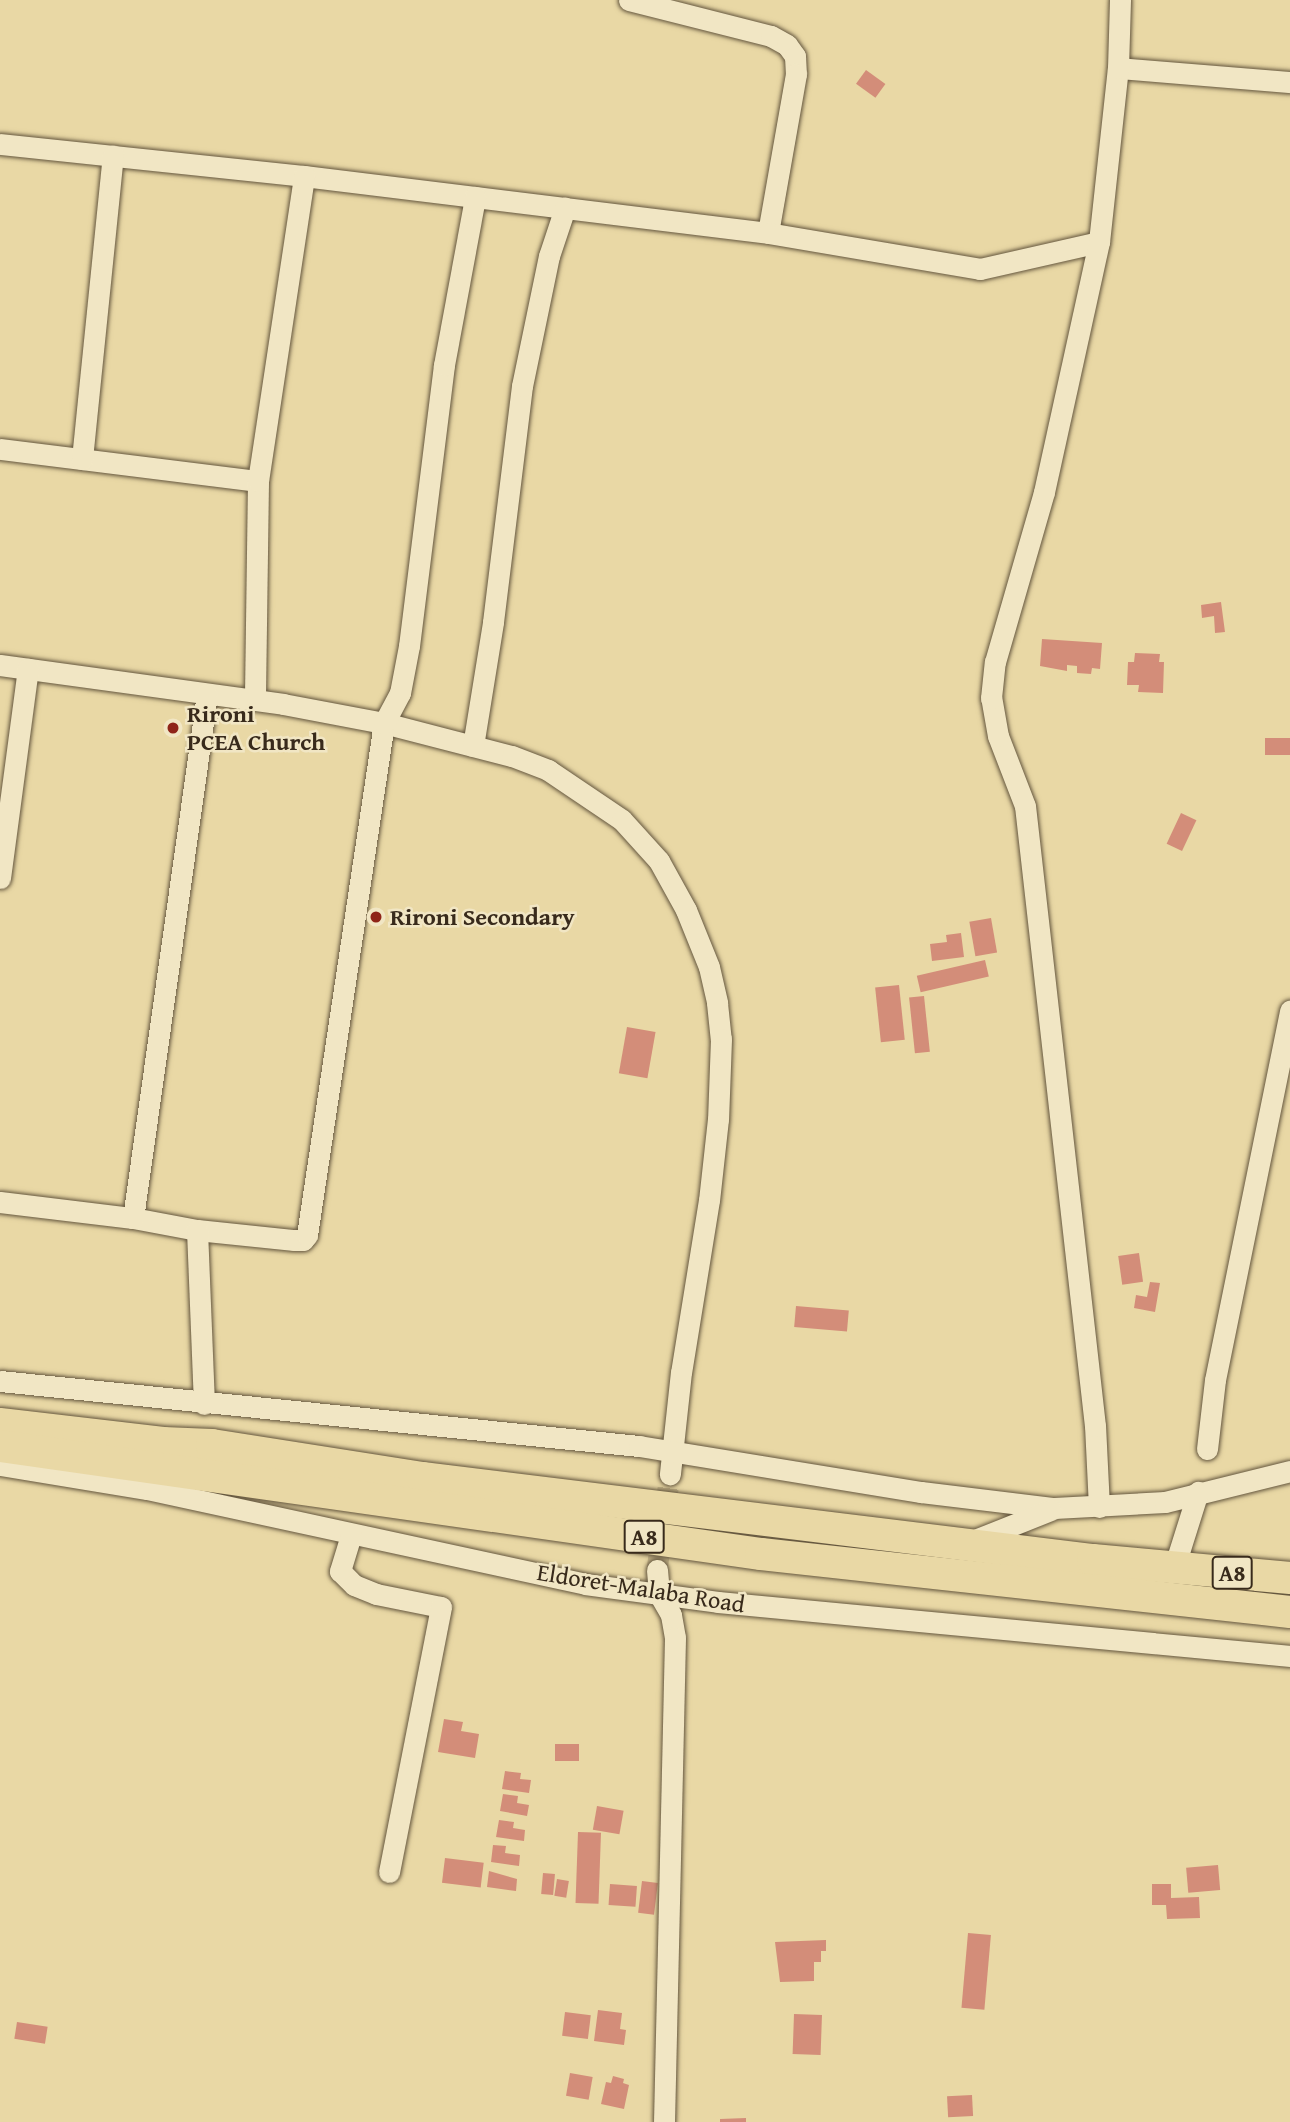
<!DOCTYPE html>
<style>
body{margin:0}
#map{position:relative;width:1290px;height:2122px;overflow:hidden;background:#e9d8a5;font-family:"Gentium Book Plus",serif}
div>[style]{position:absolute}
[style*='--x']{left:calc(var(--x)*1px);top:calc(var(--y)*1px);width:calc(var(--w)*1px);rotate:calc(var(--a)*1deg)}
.building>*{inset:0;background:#d38d79;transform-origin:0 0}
.minor-tunnel>*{height:21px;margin-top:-10.5px;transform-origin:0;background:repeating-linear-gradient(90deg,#c6b589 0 21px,transparent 0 31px)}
.roads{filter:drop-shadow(0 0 2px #64563e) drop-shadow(0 0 2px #64563e)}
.minor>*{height:21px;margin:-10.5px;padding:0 10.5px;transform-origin:10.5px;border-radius:10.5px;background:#f1e6c4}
.highway>*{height:32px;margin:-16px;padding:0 16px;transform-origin:16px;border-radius:16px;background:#e9d8a5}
.dots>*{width:19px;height:19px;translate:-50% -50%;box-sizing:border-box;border:4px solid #f1e6c4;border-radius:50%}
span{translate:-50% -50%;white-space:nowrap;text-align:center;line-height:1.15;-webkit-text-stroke:5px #f1e6c4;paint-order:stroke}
.shield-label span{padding:2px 5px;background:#f1e6c4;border:2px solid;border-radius:5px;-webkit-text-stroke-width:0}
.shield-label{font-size:23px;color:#382a1b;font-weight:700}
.poi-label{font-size:24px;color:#382a1b;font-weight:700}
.left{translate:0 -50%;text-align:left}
.street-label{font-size:24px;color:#382a1b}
</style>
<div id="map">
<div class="building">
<div style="left:866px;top:70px;width:24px;height:17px;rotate:36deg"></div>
<div style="clip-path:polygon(1221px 602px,1225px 632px,1215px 633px,1214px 616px,1202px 618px,1201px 605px)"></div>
<div style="clip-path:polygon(1042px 639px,1102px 643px,1100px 669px,1092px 668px,1091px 674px,1077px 673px,1077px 666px,1067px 665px,1067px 671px,1040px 666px)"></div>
<div style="clip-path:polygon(1135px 653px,1160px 654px,1159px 662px,1164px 662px,1163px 693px,1138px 692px,1139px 685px,1127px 685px,1128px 662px,1134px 662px)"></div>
<div style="left:1290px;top:738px;width:17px;height:25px;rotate:90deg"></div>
<div style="left:1181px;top:813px;width:17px;height:34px;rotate:25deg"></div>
<div style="left:991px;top:918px;width:35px;height:22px;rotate:80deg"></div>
<div style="clip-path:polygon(961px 933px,964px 957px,932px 961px,930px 944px,947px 942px,946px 935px)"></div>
<div style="left:985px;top:960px;width:17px;height:70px;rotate:77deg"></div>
<div style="left:899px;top:985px;width:55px;height:24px;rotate:84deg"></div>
<div style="left:924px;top:996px;width:56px;height:15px;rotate:84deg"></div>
<div style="left:627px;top:1027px;width:29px;height:47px;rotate:10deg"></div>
<div style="left:1139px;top:1253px;width:29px;height:21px;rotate:82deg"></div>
<div style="clip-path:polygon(1150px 1282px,1160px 1283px,1155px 1312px,1134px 1308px,1136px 1295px,1147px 1297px)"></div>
<div style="left:796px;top:1306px;width:53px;height:21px;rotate:5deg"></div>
<div style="clip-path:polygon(444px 1719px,463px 1722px,461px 1731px,479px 1734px,475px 1758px,438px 1752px)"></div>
<div style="left:555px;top:1744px;width:24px;height:17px"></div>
<div style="clip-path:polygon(505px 1771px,521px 1773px,520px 1779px,531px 1780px,529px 1793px,502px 1789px)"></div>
<div style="clip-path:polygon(503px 1794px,518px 1796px,517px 1803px,529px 1805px,527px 1816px,500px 1811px)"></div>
<div style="left:597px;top:1806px;width:27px;height:24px;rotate:10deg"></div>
<div style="clip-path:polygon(499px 1820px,514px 1822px,513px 1828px,525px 1830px,524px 1841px,496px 1837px)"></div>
<div style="left:578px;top:1832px;width:23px;height:71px;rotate:2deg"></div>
<div style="clip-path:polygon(493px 1845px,506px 1846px,505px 1853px,520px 1855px,519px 1866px,491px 1862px)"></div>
<div style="left:445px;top:1858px;width:39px;height:25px;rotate:7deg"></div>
<div style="left:1218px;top:1865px;width:25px;height:32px;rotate:85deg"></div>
<div style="clip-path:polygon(489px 1871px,517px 1879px,516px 1891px,487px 1887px)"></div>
<div style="left:543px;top:1873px;width:12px;height:21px;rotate:5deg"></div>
<div style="left:557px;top:1879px;width:12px;height:17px;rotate:9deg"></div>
<div style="left:642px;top:1881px;width:16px;height:32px;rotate:7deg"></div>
<div style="left:610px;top:1884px;width:27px;height:21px;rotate:4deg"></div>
<div style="clip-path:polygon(1152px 1884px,1171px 1884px,1171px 1898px,1199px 1897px,1200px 1918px,1167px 1919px,1166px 1905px,1152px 1905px)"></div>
<div style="left:968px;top:1933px;width:23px;height:75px;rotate:5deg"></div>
<div style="clip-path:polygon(826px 1940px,826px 1951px,821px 1951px,821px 1962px,814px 1962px,814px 1981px,780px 1982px,775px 1942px)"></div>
<div style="clip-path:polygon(598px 2010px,622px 2013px,620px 2029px,626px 2030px,624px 2045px,594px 2041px)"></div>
<div style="left:565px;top:2012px;width:26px;height:24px;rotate:7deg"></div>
<div style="left:794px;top:2014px;width:28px;height:40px;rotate:2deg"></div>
<div style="left:17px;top:2022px;width:31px;height:17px;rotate:9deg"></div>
<div style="left:570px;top:2073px;width:23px;height:23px;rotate:10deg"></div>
<div style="clip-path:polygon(613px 2076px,624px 2079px,623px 2083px,629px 2085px,624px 2109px,601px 2104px,606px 2082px,611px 2083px)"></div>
<div style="left:972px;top:2095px;width:21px;height:25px;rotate:87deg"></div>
<div style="clip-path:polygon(746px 2118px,746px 2122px,720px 2122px,720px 2119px)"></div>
</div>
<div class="minor-tunnel">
<div style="--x:657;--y:1570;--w:97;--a:-82.3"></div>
</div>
<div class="roads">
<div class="minor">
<div style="--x:629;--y:0;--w:146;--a:14.2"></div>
<div style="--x:771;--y:36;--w:18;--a:29"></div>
<div style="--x:787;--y:45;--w:14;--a:54"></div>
<div style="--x:795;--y:56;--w:18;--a:87"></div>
<div style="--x:796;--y:74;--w:161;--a:100"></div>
<div style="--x:1118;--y:68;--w:173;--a:4.7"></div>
<div style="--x:0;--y:144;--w:306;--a:6"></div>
<div style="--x:304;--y:176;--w:467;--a:7"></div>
<div style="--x:768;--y:233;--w:215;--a:9.6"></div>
<div style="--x:980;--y:269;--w:122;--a:-12.8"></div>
<div style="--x:0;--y:449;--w:260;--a:7.1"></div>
<div style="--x:258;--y:481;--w:219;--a:90.8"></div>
<div style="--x:82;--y:459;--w:305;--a:-84.2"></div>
<div style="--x:258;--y:481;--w:308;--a:-81.4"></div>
<div style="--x:0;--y:665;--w:286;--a:7.8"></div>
<div style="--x:283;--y:704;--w:103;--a:10.7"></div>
<div style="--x:384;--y:723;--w:132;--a:14.5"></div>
<div style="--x:512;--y:756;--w:39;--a:21"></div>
<div style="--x:548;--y:770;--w:89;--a:34"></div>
<div style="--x:622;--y:820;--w:55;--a:47.9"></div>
<div style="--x:659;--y:861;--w:56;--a:61.1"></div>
<div style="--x:686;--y:910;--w:61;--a:68"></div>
<div style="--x:709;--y:967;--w:37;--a:77"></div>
<div style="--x:717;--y:1003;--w:36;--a:84"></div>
<div style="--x:721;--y:1039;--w:80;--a:92.1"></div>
<div style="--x:718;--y:1119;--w:81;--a:96.3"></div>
<div style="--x:709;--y:1200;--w:174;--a:99.2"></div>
<div style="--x:681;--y:1372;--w:103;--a:96.2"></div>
<div style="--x:473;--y:746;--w:126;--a:-80.8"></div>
<div style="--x:493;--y:622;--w:238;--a:-83"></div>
<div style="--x:522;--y:386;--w:133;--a:-78.3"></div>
<div style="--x:549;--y:256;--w:51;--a:-71.6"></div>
<div style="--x:0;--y:878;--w:211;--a:-82.4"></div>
<div style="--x:0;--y:1202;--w:134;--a:6.9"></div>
<div style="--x:133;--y:1218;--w:65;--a:10.6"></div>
<div style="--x:197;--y:1230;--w:98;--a:5.9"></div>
<div style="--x:294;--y:1240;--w:9;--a:0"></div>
<div style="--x:303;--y:1240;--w:6;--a:-51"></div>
<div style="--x:307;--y:1235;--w:518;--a:-81.45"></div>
<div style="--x:384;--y:723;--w:34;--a:-62"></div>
<div style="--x:400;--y:693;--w:48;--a:-79.2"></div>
<div style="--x:409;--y:646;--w:283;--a:-82.9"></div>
<div style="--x:444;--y:365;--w:171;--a:-79.5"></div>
<div style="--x:133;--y:1218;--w:529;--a:-81.96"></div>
<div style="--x:197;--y:1230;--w:174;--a:87.7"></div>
<div style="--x:0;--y:1381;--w:642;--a:5.81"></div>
<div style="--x:639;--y:1446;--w:286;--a:9.3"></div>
<div style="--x:921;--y:1492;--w:134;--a:6.9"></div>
<div style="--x:1054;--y:1508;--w:111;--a:-3.1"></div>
<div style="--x:1165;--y:1502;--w:129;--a:-13.9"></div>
<div style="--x:1207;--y:1449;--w:69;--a:-83.4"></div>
<div style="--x:1215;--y:1380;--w:377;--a:-78.5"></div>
<div style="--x:0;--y:1465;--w:149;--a:9.3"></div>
<div style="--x:147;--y:1489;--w:448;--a:12.2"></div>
<div style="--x:585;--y:1584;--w:134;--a:7.7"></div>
<div style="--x:718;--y:1602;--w:575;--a:5.39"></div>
<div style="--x:1099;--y:1507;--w:81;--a:-92.8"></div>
<div style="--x:1095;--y:1426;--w:624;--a:-96.44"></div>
<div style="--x:1025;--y:806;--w:75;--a:-111.1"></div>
<div style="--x:998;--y:736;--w:39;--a:-100"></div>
<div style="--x:991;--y:698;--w:36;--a:-84"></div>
<div style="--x:995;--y:662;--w:177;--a:-73.9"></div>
<div style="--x:1044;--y:492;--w:256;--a:-77.6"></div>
<div style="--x:1099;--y:242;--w:175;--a:-83.8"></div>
<div style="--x:1118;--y:68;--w:68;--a:-88.3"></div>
<div style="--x:351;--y:1535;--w:38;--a:107"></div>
<div style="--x:340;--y:1571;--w:20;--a:45"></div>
<div style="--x:354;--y:1585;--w:24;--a:22"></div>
<div style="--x:376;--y:1594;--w:66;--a:11.3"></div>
<div style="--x:441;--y:1607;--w:270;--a:101.1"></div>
<div style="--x:970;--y:1542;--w:87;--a:-21.6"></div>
<div style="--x:1174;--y:1568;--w:80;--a:-72.5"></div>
<div style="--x:657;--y:1570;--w:24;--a:85"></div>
<div style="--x:659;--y:1594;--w:24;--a:60"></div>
<div style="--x:671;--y:1615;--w:23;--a:80"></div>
<div style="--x:675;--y:1638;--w:484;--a:91.3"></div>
</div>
<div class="highway">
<div style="--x:0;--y:1424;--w:164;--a:6.6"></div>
<div style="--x:163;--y:1443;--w:49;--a:2.3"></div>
<div style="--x:212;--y:1445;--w:213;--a:8.9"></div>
<div style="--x:422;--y:1478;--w:676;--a:6.97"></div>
<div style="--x:1093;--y:1560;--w:198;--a:5.2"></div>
<div style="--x:0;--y:1446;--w:769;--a:8.08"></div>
<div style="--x:761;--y:1554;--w:532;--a:6.26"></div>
</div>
</div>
<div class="dots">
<div style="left:173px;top:728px;background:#8f2418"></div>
<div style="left:376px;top:917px;background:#8f2418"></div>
</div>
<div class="shield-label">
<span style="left:644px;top:1537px">A8</span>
<span style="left:1232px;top:1573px">A8</span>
</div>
<div class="poi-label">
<span class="left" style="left:187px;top:728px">Rironi<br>PCEA Church</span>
<span class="left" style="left:390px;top:917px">Rironi Secondary</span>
</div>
<div class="street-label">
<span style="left:641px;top:1588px;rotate:9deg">Eldoret-Malaba Road</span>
</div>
</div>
